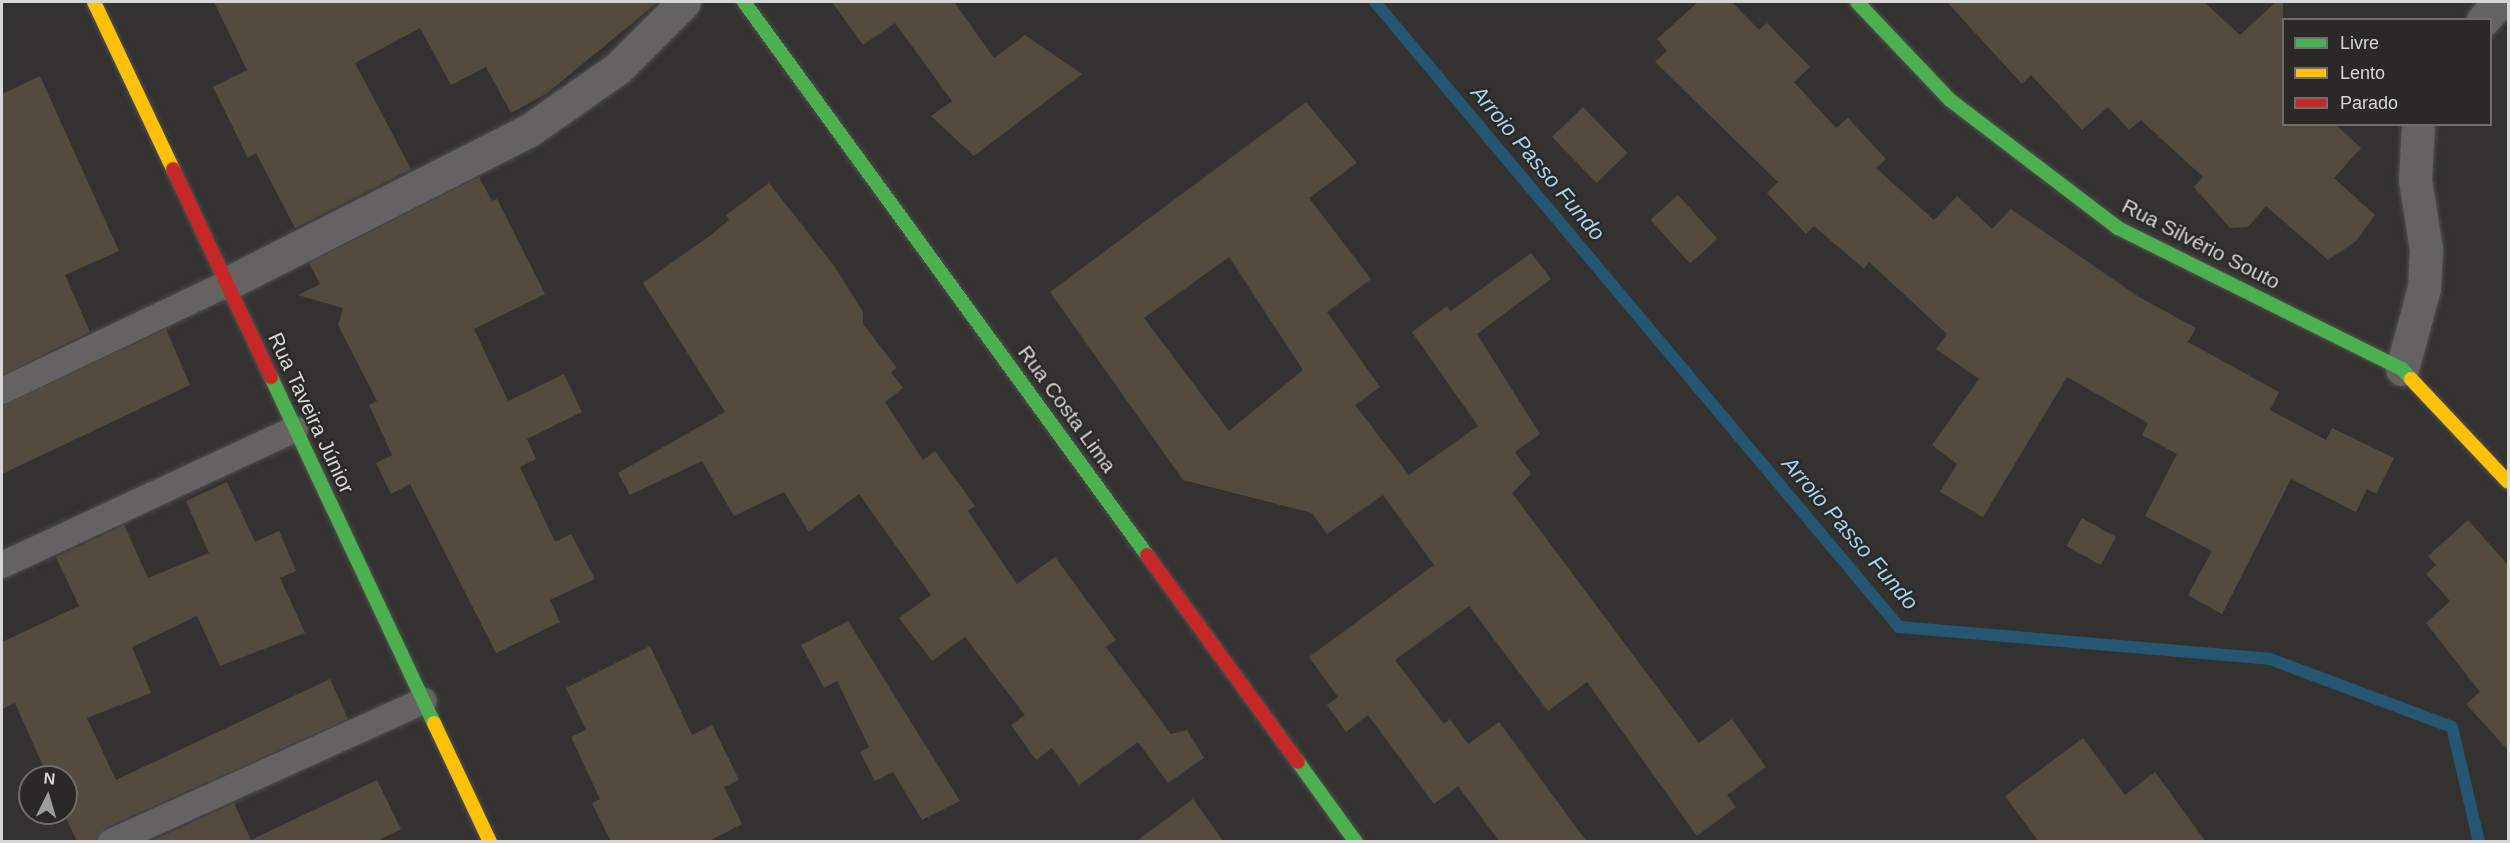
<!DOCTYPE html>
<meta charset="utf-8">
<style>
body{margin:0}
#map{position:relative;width:2510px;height:843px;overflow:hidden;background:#333231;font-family:Arial,sans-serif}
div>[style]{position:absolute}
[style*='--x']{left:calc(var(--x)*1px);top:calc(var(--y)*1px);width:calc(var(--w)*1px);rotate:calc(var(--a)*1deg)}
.stream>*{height:12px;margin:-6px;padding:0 6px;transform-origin:6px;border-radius:6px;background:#255772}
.building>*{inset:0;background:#544b3f;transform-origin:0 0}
.roads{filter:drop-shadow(0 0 2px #4f4f4e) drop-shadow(0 0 2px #4f4f4e)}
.lane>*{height:26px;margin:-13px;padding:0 13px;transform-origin:13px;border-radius:13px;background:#646362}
.street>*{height:33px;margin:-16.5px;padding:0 16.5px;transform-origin:16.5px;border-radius:16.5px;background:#646362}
.fast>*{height:14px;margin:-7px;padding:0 7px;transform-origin:7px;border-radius:7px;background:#4caf50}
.slow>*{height:14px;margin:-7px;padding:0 7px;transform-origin:7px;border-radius:7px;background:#ffc107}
.jam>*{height:14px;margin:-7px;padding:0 7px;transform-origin:7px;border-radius:7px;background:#c62828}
span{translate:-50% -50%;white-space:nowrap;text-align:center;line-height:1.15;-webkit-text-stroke:4.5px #2a2926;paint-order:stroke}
.street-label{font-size:21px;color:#d6d6d4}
.water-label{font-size:22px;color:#a6d3ef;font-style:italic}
.frame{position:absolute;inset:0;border:3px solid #d6d6d4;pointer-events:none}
.legend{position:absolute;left:2282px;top:18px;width:210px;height:108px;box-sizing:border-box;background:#2a2926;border:2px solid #6f6e6c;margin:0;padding:8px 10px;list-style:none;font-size:18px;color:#d6d6d4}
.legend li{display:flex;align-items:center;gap:12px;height:30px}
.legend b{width:30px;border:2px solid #6f6e6c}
.north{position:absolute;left:18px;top:765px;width:60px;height:60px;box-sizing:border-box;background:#2a2926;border:2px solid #6f6e6c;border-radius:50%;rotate:5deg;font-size:16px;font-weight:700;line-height:24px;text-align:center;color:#d6d6d4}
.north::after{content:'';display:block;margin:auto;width:21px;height:27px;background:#9d9d9b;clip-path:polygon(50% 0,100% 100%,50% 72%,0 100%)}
</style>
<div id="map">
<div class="stream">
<div style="--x:1375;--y:2;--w:816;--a:50.02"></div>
<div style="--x:1899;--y:627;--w:372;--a:4.9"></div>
<div style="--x:2270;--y:659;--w:194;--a:20.5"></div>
<div style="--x:2452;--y:727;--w:118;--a:76.8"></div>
</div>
<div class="building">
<div style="clip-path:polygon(214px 2px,658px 2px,546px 94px,511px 113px,486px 67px,451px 85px,420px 28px,355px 63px,411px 169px,295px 228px,256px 153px,248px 158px,213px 87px,247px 70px)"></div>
<div style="clip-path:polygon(832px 2px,954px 2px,994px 58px,1025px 35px,1082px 74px,974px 156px,931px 116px,952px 101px,895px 23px,863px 45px)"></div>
<div style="clip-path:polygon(1698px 2px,1732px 2px,1759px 30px,1767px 23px,1810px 67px,1794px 82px,1836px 128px,1848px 118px,1886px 159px,1876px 168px,1934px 220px,1957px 196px,1992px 229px,2011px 209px,2139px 297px,2196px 328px,2188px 342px,2279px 392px,2270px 410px,2326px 440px,2332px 428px,2394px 458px,2376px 494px,2367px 489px,2356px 512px,2291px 479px,2222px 614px,2188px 595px,2212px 551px,2145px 516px,2177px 454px,2142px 435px,2148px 423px,2067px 377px,1983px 517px,1940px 492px,1957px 464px,1932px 445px,1979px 379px,1936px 349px,1947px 334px,1869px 262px,1864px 269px,1814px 226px,1806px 234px,1767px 193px,1778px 182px,1655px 62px,1667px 51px,1657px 39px)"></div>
<div style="clip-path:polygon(1947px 2px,2204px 2px,2240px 35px,2276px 2px,2283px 2px,2283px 124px,2335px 124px,2361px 148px,2334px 178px,2375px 215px,2356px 241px,2328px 260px,2266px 206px,2248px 227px,2230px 228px,2194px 187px,2203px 177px,2141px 120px,2129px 130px,2108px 107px,2082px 130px,2031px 75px,2022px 84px)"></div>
<div style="clip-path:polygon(40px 76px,119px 251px,65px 275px,90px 332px,2px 375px,2px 94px)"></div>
<div style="clip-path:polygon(evenodd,1306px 102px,1357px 163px,1309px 198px,1371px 279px,1327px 312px,1380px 387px,1355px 405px,1409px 475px,1478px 426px,1412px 332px,1447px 306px,1451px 311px,1531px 253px,1551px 279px,1477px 334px,1540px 434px,1515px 452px,1531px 474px,1512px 493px,1699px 743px,1732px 719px,1766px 767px,1727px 795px,1736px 807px,1697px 836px,1587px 682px,1548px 711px,1469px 606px,1395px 660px,1444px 724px,1450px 719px,1468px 744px,1499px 722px,1587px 842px,1500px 842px,1458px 786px,1434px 804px,1368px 715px,1346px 732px,1327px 705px,1338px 697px,1309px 657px,1434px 565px,1383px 495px,1327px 534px,1312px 513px,1183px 480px,1050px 292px,1306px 102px,1229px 257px,1303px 370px,1229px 431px,1144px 318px,1229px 257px)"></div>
<div style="left:1583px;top:107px;width:64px;height:43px;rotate:46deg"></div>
<div style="clip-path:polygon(479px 177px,492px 201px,497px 199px,545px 294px,474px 329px,508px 401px,564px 374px,582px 412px,527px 439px,536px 459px,520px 467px,555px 542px,571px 534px,595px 579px,550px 600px,560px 622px,496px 653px,410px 484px,391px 494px,376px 463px,392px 455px,369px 405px,377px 401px,338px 325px,343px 308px,298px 295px,320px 284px,309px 263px)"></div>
<div style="clip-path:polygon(769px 183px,835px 267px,863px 312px,863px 324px,897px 368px,891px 372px,903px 388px,885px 402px,923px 460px,935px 451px,975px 506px,968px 511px,1017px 584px,1055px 557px,1116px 640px,1106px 647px,1163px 723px,1171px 734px,1187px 730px,1204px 758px,1168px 783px,1138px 742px,1079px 785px,1052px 748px,1036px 760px,1011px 725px,1025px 715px,965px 637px,932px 661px,899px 618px,931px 595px,859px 494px,809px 532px,784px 492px,734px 516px,702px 461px,630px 495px,618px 473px,725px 412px,643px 283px,711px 235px,729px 220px,726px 215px)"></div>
<div style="left:1678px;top:195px;width:59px;height:37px;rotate:48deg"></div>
<div style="clip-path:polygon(166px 329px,190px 385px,2px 474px,2px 406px)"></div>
<div style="clip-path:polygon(227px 482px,255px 542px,279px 531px,296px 571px,280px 578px,305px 633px,220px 666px,197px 616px,132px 647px,151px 693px,87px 718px,116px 780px,330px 679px,348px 719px,105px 828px,96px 842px,77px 842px,64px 813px,66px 777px,48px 777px,15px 703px,2px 709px,2px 642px,79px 606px,56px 557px,124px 525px,148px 578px,209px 553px,186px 501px)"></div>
<div style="left:2082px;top:518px;width:39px;height:32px;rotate:29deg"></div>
<div style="clip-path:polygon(2468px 520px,2508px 565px,2508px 750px,2466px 704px,2480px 692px,2426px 623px,2450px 601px,2426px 574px,2436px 565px,2428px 556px)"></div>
<div style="clip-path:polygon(848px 621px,960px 801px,922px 820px,893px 772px,875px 781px,860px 752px,869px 747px,837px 681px,824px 688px,801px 645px)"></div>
<div style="clip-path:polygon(650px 646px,692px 735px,712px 725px,739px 780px,724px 787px,742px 824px,707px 842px,611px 842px,592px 803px,600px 799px,571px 737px,586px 730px,566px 688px)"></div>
<div style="clip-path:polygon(2083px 738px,2125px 795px,2155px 772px,2206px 842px,2039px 842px,2005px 796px)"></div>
<div style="clip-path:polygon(377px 780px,401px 829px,375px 842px,149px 842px,234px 803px,251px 840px)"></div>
<div style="clip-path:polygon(1193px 799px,1224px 842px,1135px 842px)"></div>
</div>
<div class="roads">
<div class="lane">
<div style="--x:2;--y:391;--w:250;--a:-25.5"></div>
<div style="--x:2;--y:565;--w:323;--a:-24.9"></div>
<div style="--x:111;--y:842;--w:343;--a:-24.3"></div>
</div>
<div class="street">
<div style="--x:2483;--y:20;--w:24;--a:-48"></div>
<div style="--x:228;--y:283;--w:336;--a:-26.9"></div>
<div style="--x:528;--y:131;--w:110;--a:-35"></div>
<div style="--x:618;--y:68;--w:93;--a:-45"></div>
<div style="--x:2402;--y:369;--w:84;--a:-74.8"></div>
<div style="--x:2424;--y:288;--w:39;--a:-87"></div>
<div style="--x:2426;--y:249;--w:70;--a:-99.1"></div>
<div style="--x:2415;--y:180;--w:56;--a:-86.9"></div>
</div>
<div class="fast">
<div style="--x:744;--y:2;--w:684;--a:53.92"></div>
<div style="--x:1857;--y:2;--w:135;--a:46.5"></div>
<div style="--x:1950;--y:100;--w:211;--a:37.3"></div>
<div style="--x:2118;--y:228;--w:317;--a:26.4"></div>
<div style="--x:2402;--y:369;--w:13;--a:48"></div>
<div style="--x:271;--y:377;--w:382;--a:64.8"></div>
<div style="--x:1298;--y:762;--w:99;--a:54.1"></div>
</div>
<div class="slow">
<div style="--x:94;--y:2;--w:185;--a:64.7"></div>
<div style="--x:2411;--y:379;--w:141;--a:46.7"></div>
<div style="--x:434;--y:723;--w:132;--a:64.8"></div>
</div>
<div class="jam">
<div style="--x:173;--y:169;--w:230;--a:64.8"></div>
<div style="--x:1147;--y:555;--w:256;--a:53.9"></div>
</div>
</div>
<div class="street-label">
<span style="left:2201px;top:244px;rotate:27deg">Rua Silvério Souto</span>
<span style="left:1067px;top:409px;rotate:54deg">Rua Costa Lima</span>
<span style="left:311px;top:413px;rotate:65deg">Rua Taveira Júnior</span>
</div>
<div class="water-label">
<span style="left:1538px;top:163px;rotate:50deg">Arroio Passo Fundo</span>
<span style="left:1850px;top:533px;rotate:49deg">Arroio Passo Fundo</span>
</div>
<div class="frame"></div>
<ul class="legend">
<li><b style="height:8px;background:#4caf50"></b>Livre</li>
<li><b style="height:8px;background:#ffc107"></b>Lento</li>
<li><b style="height:8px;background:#c62828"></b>Parado</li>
</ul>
<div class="north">N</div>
</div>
